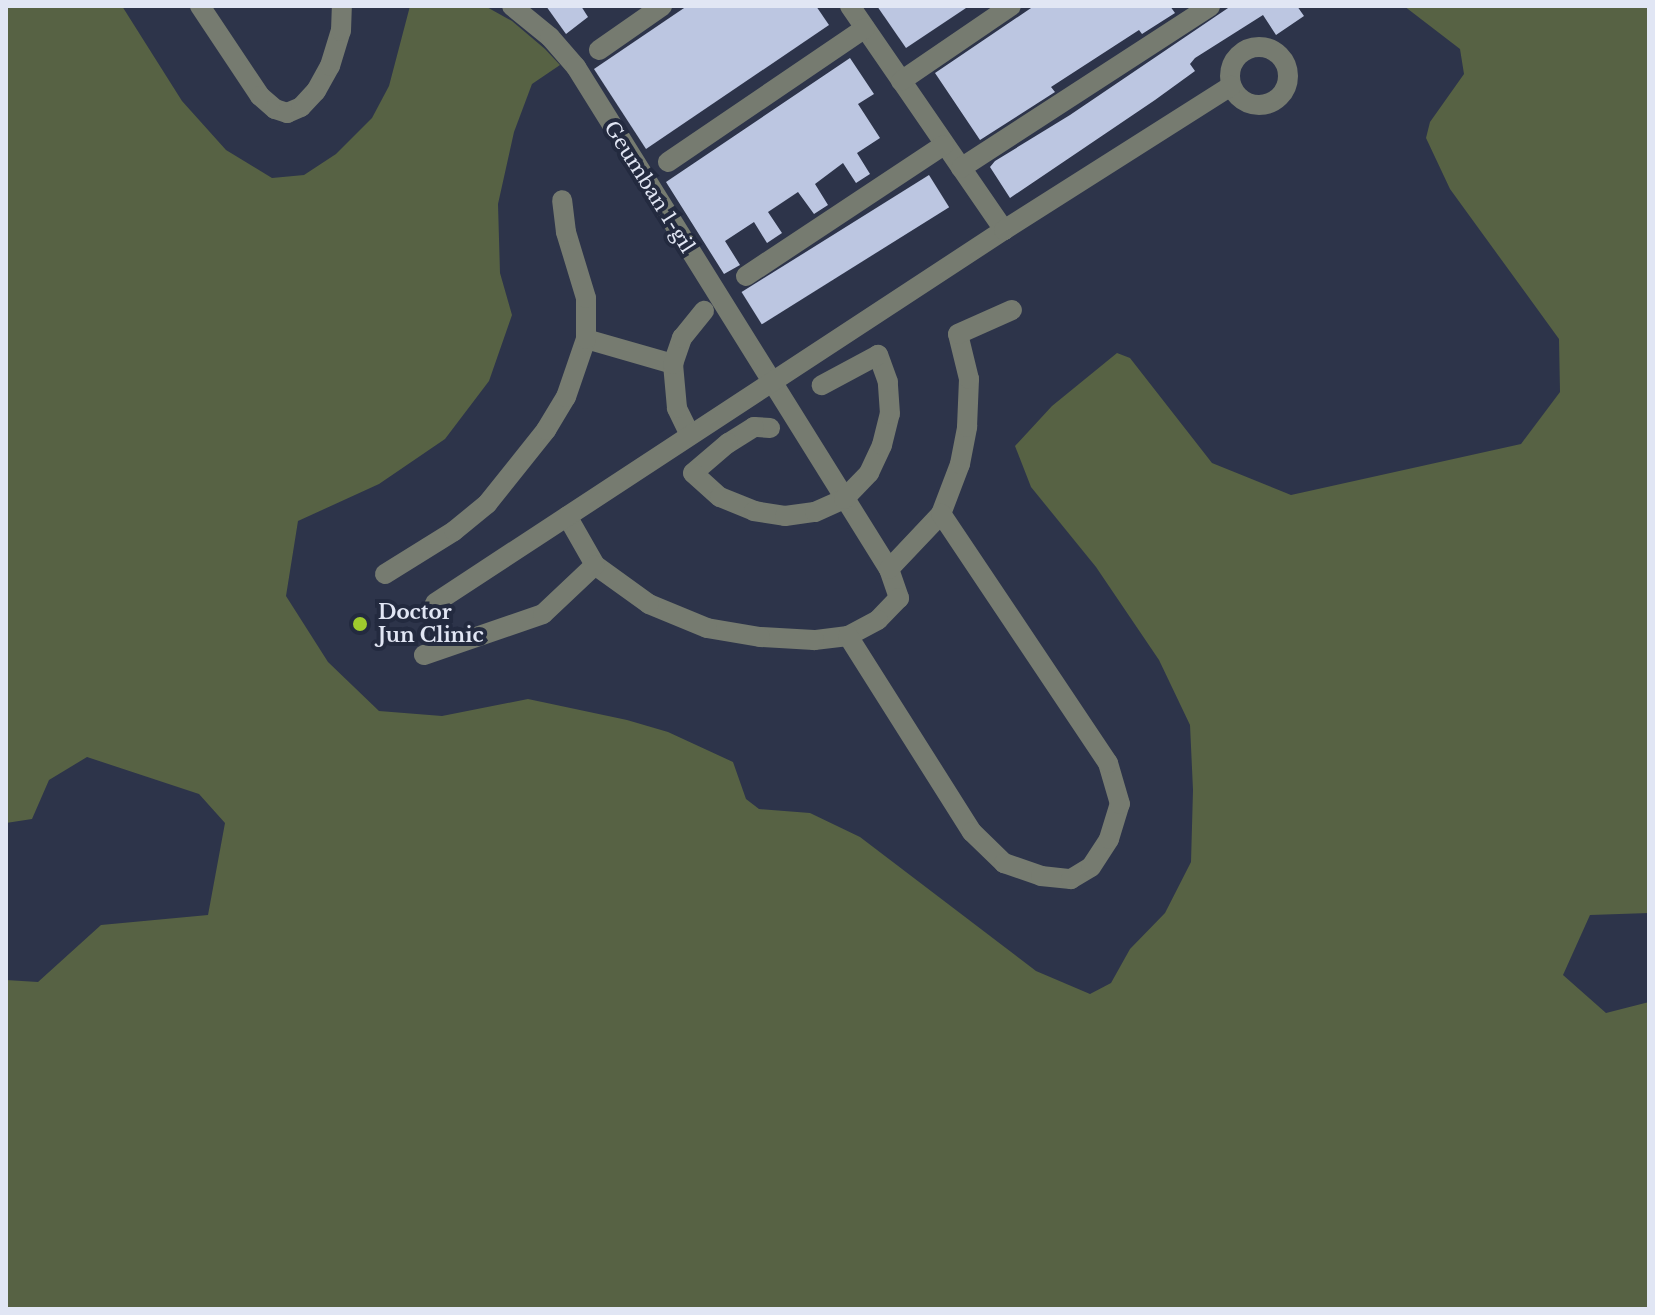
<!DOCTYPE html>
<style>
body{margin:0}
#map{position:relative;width:1655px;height:1315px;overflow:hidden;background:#2d344a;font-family:"Libre Baskerville",serif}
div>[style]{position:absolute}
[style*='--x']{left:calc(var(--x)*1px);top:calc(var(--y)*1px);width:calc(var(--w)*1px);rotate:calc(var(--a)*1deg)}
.forest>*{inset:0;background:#576244}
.building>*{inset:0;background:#bcc6e1;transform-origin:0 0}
.minor>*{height:20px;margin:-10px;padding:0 10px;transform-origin:10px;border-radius:10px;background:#767b70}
.minor>.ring{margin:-10px;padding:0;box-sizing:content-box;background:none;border:20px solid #767b70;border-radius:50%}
.dots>*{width:22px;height:22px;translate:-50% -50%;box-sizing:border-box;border:4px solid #232a3f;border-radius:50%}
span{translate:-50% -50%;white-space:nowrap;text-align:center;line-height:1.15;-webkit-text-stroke:8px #232a3f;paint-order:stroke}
.street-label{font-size:20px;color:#e1e6f4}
.poi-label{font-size:20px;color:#e1e6f4;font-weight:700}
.left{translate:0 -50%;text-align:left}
.frame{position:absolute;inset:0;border:8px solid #e1e6f4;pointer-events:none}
</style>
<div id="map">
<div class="forest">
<div style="clip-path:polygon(6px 6px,122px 6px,182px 101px,226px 150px,272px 178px,304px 175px,336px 154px,372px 118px,389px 86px,410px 6px,485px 6px,512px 21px,545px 49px,560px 65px,532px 84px,514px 132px,498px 204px,500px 273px,512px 315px,489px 381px,445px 439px,379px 484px,298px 521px,286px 596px,328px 662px,379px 711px,442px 716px,528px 699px,627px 720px,668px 732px,733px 762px,746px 799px,759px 809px,810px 813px,860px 837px,1036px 971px,1090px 994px,1111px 983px,1130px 949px,1165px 913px,1191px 862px,1193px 790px,1190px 725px,1159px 660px,1096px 567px,1031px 487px,1015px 446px,1052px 406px,1117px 353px,1130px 358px,1212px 463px,1291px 495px,1521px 444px,1560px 392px,1559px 339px,1450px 189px,1426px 138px,1430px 122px,1464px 74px,1460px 49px,1404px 6px,1649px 6px,1649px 913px,1590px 915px,1563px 975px,1606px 1013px,1649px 1002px,1649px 1309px,6px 1309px,6px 980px,38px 982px,101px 925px,208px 915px,225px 823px,199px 794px,87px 757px,49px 780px,32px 819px,6px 823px)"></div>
</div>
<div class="building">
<div style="clip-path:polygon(546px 6px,581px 6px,588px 17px,566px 34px)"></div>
<div style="clip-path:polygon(687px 6px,816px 6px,829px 25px,646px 149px,594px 69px)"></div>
<div style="clip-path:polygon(877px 6px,969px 6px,906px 48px)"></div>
<div style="clip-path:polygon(1034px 6px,1170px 6px,1175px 13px,1142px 34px,1139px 30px,1051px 87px,1055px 92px,980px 140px,935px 73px)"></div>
<div style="clip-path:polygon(1231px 6px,1297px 6px,1304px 16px,1276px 35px,1263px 15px,1195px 58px,1190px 64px,1195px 71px,1155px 100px,1010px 198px,990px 167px,995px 161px,1070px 115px)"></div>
<div style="clip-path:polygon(850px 58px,874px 94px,858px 104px,880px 138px,857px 153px,870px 174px,856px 183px,843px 163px,815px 184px,828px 205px,814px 214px,798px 192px,768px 212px,782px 233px,767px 243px,754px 222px,725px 241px,740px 265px,724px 274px,666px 182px)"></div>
<div style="left:929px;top:175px;width:38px;height:221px;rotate:58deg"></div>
</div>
<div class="minor">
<div style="--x:200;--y:6;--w:108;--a:56.3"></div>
<div style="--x:260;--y:96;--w:20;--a:41"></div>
<div style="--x:275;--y:109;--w:13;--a:18"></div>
<div style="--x:287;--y:113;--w:15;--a:-23"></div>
<div style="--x:301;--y:107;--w:22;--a:-47"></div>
<div style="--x:316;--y:91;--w:29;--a:-61"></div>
<div style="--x:330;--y:66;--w:37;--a:-73"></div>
<div style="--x:341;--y:31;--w:25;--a:-88"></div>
<div style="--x:512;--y:6;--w:49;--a:39.2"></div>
<div style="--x:550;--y:37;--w:40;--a:49"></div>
<div style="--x:576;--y:67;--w:592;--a:58.06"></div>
<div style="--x:889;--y:569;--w:31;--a:71"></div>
<div style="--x:899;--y:598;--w:30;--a:134"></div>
<div style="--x:878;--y:620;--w:34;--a:152"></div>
<div style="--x:848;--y:636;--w:34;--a:173"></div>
<div style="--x:814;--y:640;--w:54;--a:-176.8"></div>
<div style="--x:760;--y:637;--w:54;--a:-170.4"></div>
<div style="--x:707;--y:628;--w:63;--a:-157.5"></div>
<div style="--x:649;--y:604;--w:67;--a:-144.2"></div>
<div style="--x:595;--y:565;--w:56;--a:-119.7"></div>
<div style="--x:850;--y:6;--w:272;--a:55.5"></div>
<div class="ring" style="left:1230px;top:47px;width:38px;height:38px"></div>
<div style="--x:599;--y:50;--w:77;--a:-34.9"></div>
<div style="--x:901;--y:81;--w:133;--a:-34.3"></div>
<div style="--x:668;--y:162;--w:238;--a:-34.2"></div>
<div style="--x:961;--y:168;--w:297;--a:-33"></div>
<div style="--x:746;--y:276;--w:237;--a:-33.5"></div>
<div style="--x:586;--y:339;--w:91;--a:16"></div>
<div style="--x:770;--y:428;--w:16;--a:-176"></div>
<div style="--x:754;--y:427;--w:31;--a:148"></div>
<div style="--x:728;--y:443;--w:46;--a:139.4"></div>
<div style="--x:693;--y:473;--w:36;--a:42"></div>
<div style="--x:720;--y:497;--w:37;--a:22"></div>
<div style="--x:754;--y:511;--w:31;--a:9"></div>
<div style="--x:785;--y:516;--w:30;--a:-8"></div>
<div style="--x:815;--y:512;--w:32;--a:-24"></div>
<div style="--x:844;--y:499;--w:36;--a:-46"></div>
<div style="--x:869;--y:473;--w:31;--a:-65"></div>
<div style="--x:882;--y:445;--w:32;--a:-76"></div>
<div style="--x:890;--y:414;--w:32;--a:-94"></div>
<div style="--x:888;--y:382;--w:29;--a:-110"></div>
<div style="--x:878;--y:355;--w:64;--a:151.8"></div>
<div style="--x:690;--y:435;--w:30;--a:-116"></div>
<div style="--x:677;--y:408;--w:44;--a:-95.2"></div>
<div style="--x:673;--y:364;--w:28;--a:-71"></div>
<div style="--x:682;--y:338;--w:35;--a:-51"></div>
<div style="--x:889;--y:569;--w:76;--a:-46.6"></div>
<div style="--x:941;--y:514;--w:53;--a:-69.2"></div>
<div style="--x:960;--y:464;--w:38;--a:-79"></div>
<div style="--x:967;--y:427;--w:48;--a:-87.6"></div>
<div style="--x:969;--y:379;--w:46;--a:-103.7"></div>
<div style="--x:958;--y:334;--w:59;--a:-24"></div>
<div style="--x:385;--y:574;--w:81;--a:-31.9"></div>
<div style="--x:454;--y:531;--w:43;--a:-39.3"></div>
<div style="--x:487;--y:504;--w:95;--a:-51.4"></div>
<div style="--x:546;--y:430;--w:39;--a:-59"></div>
<div style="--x:566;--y:397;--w:61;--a:-71"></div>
<div style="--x:586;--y:339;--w:41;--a:-90"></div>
<div style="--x:586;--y:298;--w:69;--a:-106.9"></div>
<div style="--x:566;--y:232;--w:32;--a:-97"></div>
<div style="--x:435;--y:603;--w:680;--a:-33.25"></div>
<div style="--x:1004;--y:230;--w:269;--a:-32.4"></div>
<div style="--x:848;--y:636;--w:232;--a:57.7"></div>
<div style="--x:972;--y:832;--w:45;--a:44.1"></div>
<div style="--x:1004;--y:863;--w:39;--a:19"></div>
<div style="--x:1041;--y:876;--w:30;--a:6"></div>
<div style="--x:1071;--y:879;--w:23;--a:-31"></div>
<div style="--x:1091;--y:867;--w:33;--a:-57"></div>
<div style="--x:1109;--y:839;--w:37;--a:-73"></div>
<div style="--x:1120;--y:804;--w:43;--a:-106.3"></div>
<div style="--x:1108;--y:763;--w:300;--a:-123.8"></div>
<div style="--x:424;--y:655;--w:126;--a:-19"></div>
<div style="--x:543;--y:614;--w:71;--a:-43.3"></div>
</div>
<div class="dots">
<div style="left:360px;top:624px;background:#9fca2d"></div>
</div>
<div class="street-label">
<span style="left:649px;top:187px;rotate:58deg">Geumban 1-gil</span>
</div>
<div class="poi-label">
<span class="left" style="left:378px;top:624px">Doctor<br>Jun Clinic</span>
</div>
<div class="frame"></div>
</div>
